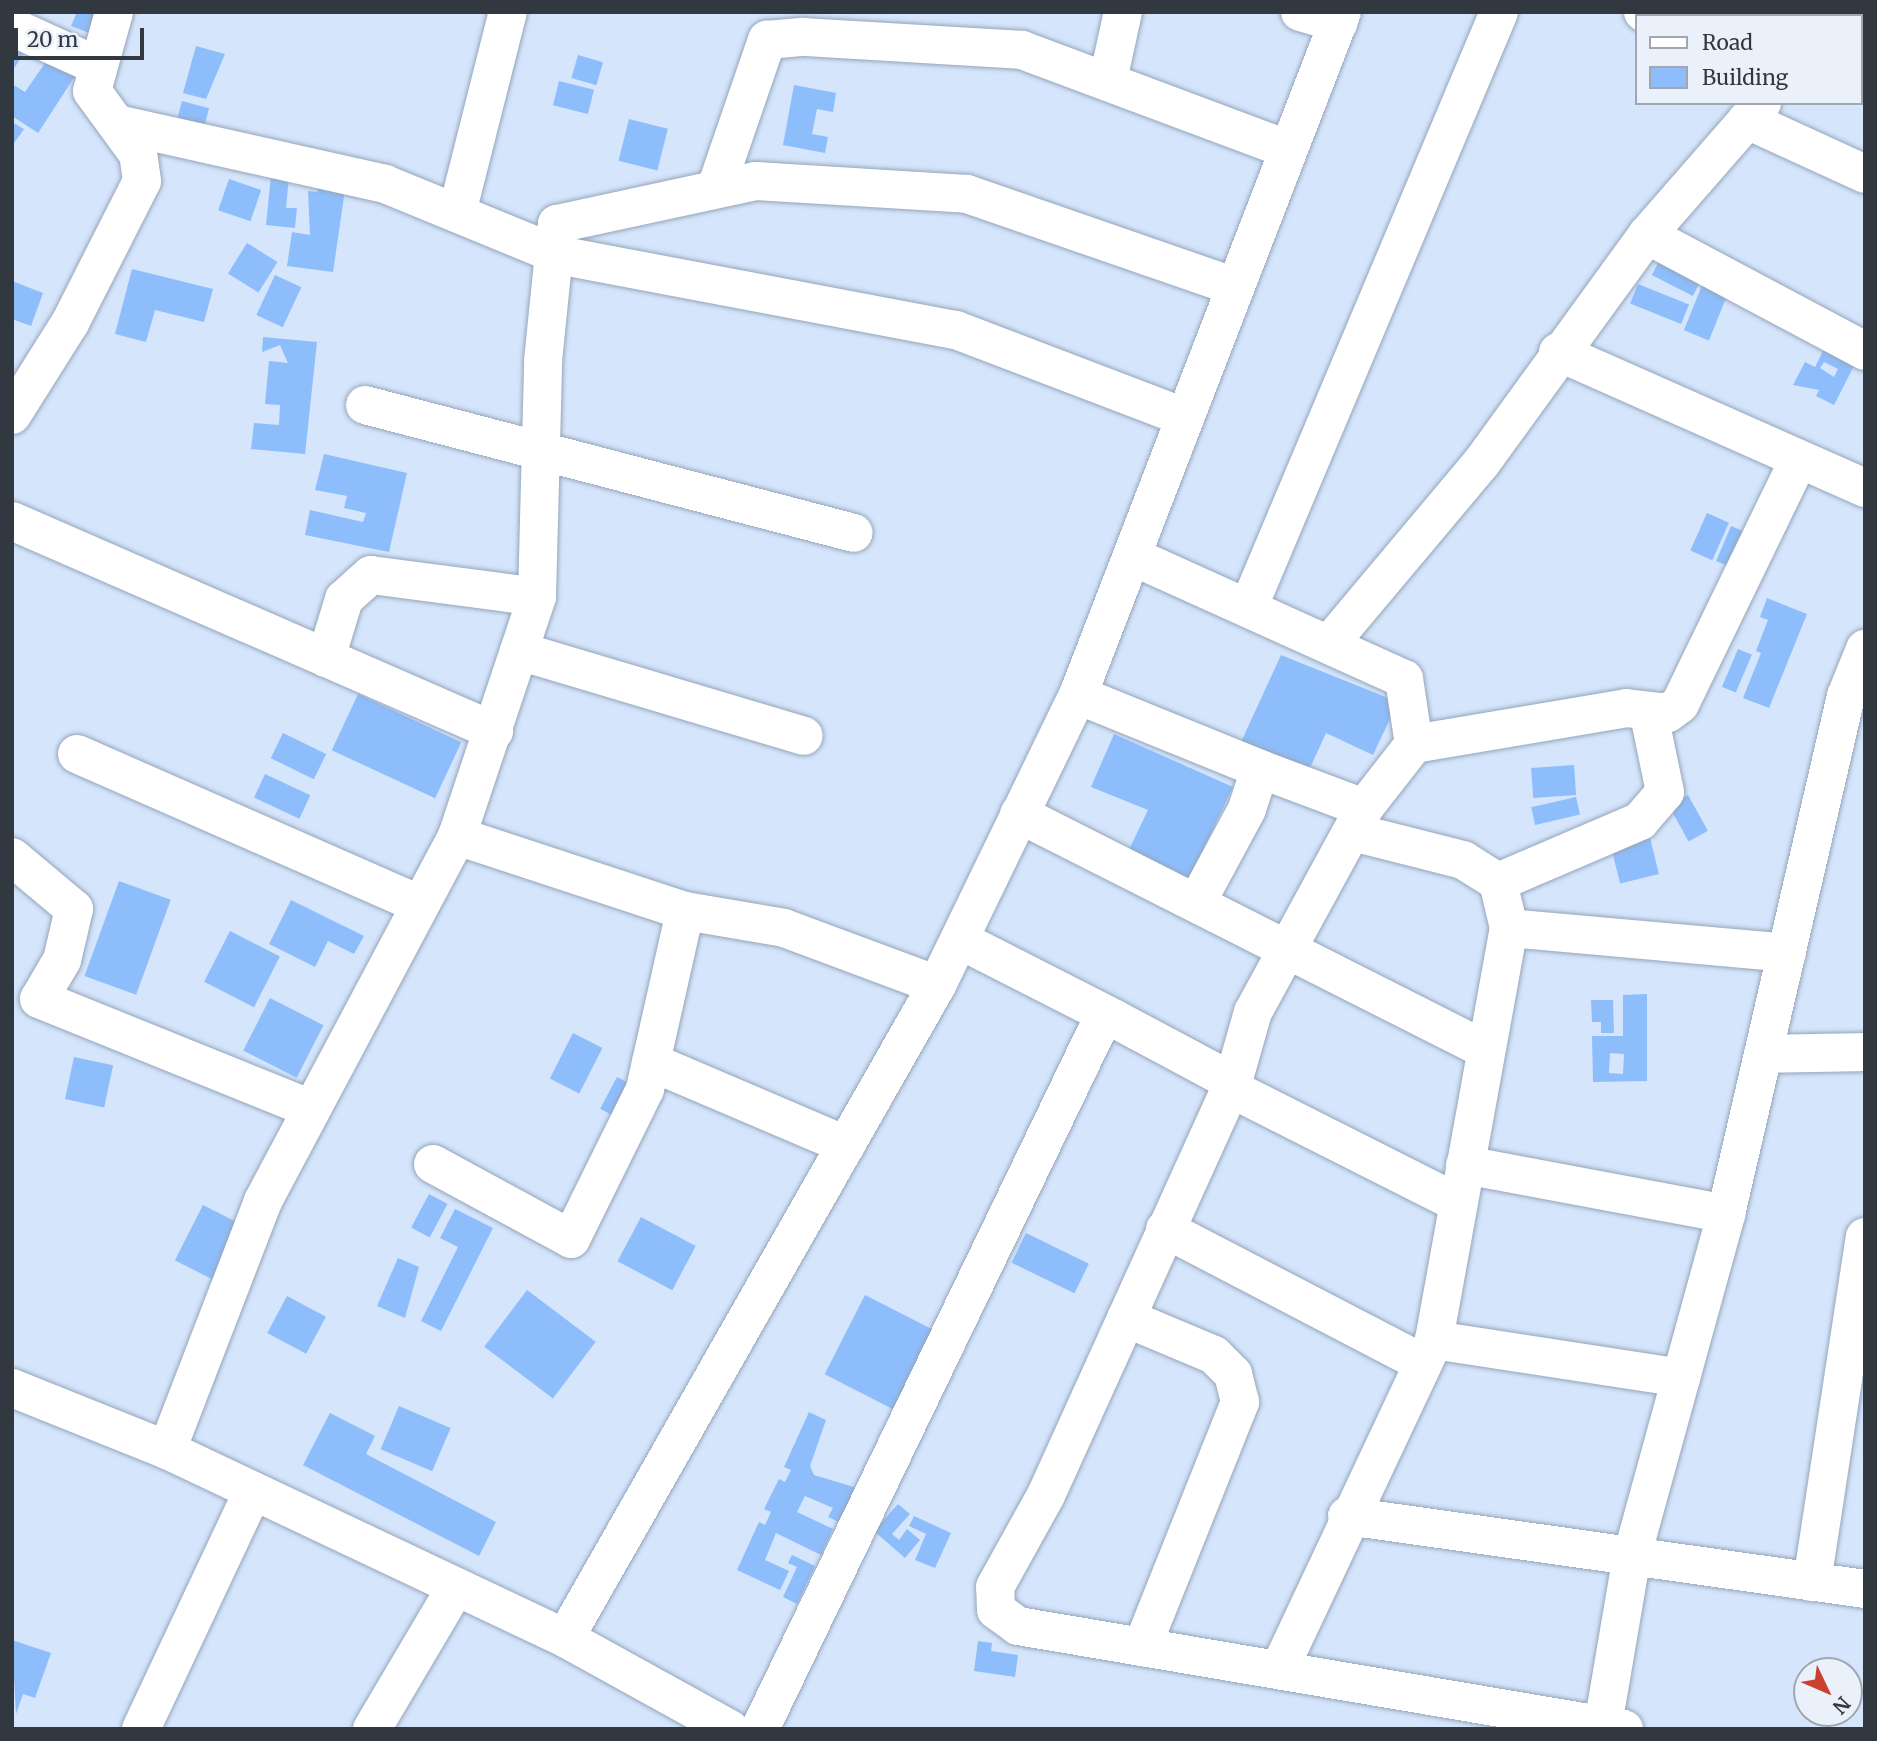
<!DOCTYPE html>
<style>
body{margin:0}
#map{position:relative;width:1877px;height:1741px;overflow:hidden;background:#d4e5fc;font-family:Merriweather,serif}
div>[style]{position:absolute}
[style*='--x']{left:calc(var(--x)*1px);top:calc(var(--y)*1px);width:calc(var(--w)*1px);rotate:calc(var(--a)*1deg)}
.building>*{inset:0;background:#8ebdfb;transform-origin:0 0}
.roads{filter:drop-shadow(0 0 2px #95a5ba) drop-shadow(0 0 2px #95a5ba)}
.minor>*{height:38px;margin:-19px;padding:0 19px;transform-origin:19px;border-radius:19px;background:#fff}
.tertiary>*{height:38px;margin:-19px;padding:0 19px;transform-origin:19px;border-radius:19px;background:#fff}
span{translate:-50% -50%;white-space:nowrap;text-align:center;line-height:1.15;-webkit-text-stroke:7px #eaf1fb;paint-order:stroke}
.frame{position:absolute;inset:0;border:14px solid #313840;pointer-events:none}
.legend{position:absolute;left:1635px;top:14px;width:228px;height:91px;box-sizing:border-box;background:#eaf1fb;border:2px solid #a0a7b0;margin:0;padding:9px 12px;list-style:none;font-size:21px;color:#313840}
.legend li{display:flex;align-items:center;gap:14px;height:35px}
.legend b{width:35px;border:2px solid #a0a7b0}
.north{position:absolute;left:1793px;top:1657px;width:70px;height:70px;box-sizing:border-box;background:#eaf1fb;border:2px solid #a0a7b0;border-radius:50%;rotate:134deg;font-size:19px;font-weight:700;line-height:28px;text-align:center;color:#313840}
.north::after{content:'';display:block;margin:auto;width:24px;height:32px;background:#cc4030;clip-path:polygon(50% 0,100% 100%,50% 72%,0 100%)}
.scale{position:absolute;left:14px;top:28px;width:130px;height:32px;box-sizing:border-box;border:4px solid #313840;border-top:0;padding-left:9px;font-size:21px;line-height:24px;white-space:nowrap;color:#313840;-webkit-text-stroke:5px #eaf1fb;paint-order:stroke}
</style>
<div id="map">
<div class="building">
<div style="clip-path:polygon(77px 12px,103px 12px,95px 35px,71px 26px)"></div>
<div style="clip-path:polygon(12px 38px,28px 48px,12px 71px)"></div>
<div style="clip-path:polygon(196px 46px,225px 54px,206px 99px,183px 93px)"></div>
<div style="clip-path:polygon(52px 53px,79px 70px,38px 133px,12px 116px,12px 84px,25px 92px)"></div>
<div style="left:578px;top:55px;width:26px;height:24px;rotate:16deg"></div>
<div style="left:559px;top:81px;width:36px;height:25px;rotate:14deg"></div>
<div style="clip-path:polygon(794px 85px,836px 93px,833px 112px,817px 109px,812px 134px,828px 137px,825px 153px,783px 145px)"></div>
<div style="left:182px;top:101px;width:28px;height:17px;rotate:15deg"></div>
<div style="left:629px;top:119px;width:40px;height:43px;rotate:14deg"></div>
<div style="clip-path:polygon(12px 122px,24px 129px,12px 146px)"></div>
<div style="clip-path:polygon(271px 176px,289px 177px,286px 208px,297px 208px,295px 228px,266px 225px)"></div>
<div style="left:229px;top:179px;width:34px;height:33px;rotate:19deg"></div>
<div style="clip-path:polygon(319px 179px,346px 183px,333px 272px,287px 266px,292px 232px,310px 235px,308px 191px,317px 192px)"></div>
<div style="left:247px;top:243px;width:36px;height:36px;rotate:32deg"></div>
<div style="left:1660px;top:259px;width:46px;height:18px;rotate:27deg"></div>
<div style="clip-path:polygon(132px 269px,213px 289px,204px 322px,155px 310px,146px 342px,115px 334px)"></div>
<div style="left:275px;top:275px;width:29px;height:44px;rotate:25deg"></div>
<div style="clip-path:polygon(12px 281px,43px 293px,31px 326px,12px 319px)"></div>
<div style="left:1703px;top:283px;width:27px;height:51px;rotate:22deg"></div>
<div style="left:1638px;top:284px;width:55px;height:21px;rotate:22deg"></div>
<div style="clip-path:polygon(263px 337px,317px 342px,305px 454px,251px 449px,254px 423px,279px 425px,280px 405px,265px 404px,269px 361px,288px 363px,280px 345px,262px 352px)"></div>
<div style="clip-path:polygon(evenodd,1825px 347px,1856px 362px,1834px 405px,1816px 396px,1819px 390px,1793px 385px,1805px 362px,1815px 367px,1825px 347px,1824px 362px,1838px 369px,1834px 377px,1820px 368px,1824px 362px)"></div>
<div style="clip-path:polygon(324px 454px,407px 473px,389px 552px,305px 535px,310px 510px,363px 522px,366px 513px,344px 508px,347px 496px,315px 490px)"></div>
<div style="left:1707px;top:513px;width:24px;height:41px;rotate:24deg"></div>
<div style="left:1731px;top:526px;width:21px;height:38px;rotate:23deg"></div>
<div style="clip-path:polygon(1767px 598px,1807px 614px,1769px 708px,1743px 698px,1761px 653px,1756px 651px,1768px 620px,1760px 617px)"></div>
<div style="left:1738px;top:649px;width:15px;height:41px;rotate:23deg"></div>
<div style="clip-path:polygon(1281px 655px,1398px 702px,1373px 755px,1326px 733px,1305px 779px,1236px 753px)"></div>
<div style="left:358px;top:694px;width:114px;height:62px;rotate:25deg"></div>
<div style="left:283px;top:733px;width:48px;height:28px;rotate:26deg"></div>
<div style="clip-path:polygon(1114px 734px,1233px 787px,1186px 886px,1124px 860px,1148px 810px,1091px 787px)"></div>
<div style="left:1574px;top:765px;width:30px;height:43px;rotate:86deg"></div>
<div style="left:265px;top:774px;width:50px;height:26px;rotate:25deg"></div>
<div style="left:1688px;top:795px;width:41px;height:22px;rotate:61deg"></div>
<div style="left:1576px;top:797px;width:18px;height:46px;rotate:77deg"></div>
<div style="left:1650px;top:838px;width:37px;height:40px;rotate:76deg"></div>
<div style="left:119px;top:881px;width:55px;height:101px;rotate:20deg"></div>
<div style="clip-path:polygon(291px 900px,364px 936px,354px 954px,328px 941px,315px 967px,269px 944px)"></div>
<div style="left:230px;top:931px;width:56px;height:57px;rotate:27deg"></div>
<div style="clip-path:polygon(evenodd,1647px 994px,1647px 1081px,1593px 1082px,1592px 1036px,1623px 1036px,1623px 995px,1647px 994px,1610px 1053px,1624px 1054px,1623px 1074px,1609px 1073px,1610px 1053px)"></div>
<div style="left:270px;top:998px;width:60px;height:59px;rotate:27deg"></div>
<div style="clip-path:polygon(1591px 1000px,1613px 1000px,1614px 1033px,1601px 1033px,1601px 1022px,1592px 1022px)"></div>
<div style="left:573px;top:1033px;width:33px;height:51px;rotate:27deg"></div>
<div style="left:74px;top:1057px;width:40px;height:43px;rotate:12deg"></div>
<div style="left:617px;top:1077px;width:24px;height:36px;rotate:28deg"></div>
<div style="left:429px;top:1194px;width:21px;height:38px;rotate:28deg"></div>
<div style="left:203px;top:1205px;width:44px;height:62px;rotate:27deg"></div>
<div style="clip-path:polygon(455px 1209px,493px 1228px,441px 1331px,421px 1321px,458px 1247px,440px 1238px)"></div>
<div style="left:641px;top:1217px;width:62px;height:50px;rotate:28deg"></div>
<div style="left:1026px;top:1233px;width:70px;height:33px;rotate:26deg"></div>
<div style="clip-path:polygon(398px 1258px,419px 1267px,405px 1318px,377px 1306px)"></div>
<div style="left:527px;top:1290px;width:86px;height:71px;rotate:37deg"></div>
<div style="left:865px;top:1295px;width:83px;height:89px;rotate:27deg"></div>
<div style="left:287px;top:1296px;width:44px;height:42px;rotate:28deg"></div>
<div style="left:399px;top:1406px;width:56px;height:47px;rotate:23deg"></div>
<div style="clip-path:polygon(809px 1412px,826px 1420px,810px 1466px,814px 1475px,857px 1488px,841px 1523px,828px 1517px,833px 1508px,805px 1496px,797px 1512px,833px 1529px,821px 1555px,776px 1533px,765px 1560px,789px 1571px,780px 1590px,737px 1570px,759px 1522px,765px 1525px,771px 1512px,764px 1509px,779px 1479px,785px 1482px,791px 1470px,784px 1467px)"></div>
<div style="clip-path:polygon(330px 1413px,375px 1436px,366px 1454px,496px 1522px,479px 1556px,303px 1465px)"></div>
<div style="clip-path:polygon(898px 1504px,910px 1514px,892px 1534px,899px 1540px,907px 1529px,920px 1540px,905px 1558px,874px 1531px)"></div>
<div style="clip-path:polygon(914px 1516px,951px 1533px,935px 1568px,915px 1560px,926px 1534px,909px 1526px)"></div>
<div style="clip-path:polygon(792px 1555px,815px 1566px,797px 1604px,783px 1597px,797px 1567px,788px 1563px)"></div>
<div style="clip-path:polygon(12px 1640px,51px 1653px,35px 1698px,23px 1694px,16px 1714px)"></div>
<div style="clip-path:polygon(978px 1641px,992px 1643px,991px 1651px,1018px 1655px,1015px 1677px,974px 1671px)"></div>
</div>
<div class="roads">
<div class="minor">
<div style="--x:1300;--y:12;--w:40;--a:16"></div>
<div style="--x:1643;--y:12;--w:7;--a:34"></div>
<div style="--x:1832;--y:16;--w:4;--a:-63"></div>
<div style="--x:12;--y:27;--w:94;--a:24.4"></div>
<div style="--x:1861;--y:55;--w:4;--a:27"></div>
<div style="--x:1108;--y:80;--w:70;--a:-77.6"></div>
<div style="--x:1747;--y:120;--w:130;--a:24.6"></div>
<div style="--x:117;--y:124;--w:275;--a:12.6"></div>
<div style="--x:385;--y:184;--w:187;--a:22.3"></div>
<div style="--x:558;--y:255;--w:405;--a:10.7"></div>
<div style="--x:956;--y:330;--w:244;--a:20.9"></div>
<div style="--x:716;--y:188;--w:157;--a:-71"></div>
<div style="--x:767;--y:40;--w:37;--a:-5"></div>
<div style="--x:804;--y:37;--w:218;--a:3.4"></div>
<div style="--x:1022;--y:50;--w:283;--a:20.5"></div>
<div style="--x:457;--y:213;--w:207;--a:-75.8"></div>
<div style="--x:1647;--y:235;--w:247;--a:28"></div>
<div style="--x:1558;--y:352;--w:336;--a:23.9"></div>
<div style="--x:365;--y:405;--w:505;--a:14.67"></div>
<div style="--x:12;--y:415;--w:109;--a:-57.8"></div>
<div style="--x:70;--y:323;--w:159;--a:-63.1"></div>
<div style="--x:142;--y:181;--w:27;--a:-98"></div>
<div style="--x:138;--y:154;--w:78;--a:-126.1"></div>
<div style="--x:92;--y:91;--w:82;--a:-74.4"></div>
<div style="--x:12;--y:521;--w:526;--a:23.54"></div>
<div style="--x:1136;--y:558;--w:294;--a:24.3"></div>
<div style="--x:1404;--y:679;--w:66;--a:81.3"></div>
<div style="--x:1249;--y:606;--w:644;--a:-67.17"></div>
<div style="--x:1331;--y:642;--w:235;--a:-50"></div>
<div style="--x:1482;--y:462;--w:281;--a:-54"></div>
<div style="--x:1647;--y:235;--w:175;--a:-48.9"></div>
<div style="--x:519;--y:651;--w:297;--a:16.6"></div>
<div style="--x:326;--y:658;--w:62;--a:-73"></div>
<div style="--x:344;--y:599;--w:36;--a:-42"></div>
<div style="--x:371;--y:575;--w:167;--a:7.5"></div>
<div style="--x:1078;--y:695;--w:196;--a:22.1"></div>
<div style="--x:77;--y:754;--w:373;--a:23.7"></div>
<div style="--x:1019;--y:814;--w:523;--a:26.81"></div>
<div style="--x:457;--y:836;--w:240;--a:18.2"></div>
<div style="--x:685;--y:911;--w:100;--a:9.7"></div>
<div style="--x:784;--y:928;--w:163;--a:20.4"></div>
<div style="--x:12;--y:857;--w:81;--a:40"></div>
<div style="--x:74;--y:909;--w:52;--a:103.2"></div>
<div style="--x:62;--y:960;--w:45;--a:120.5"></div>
<div style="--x:39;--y:999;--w:293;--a:22"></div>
<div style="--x:1498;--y:882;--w:155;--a:-23.2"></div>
<div style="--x:1640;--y:821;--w:38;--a:-49"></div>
<div style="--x:1665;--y:792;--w:79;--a:-101.7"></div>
<div style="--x:1197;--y:902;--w:106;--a:-61.7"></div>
<div style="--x:1247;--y:809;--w:42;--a:-72"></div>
<div style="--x:1260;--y:769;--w:111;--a:20.6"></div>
<div style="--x:1509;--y:928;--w:279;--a:5.1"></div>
<div style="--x:960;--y:940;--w:174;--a:27"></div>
<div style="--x:1763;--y:1054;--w:102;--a:-1.1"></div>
<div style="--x:651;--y:1062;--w:212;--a:23.1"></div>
<div style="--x:1230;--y:1088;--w:255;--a:26.8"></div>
<div style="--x:433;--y:1164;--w:157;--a:28.5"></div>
<div style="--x:571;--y:1239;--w:167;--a:-63.7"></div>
<div style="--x:645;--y:1089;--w:182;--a:-77.3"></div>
<div style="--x:1465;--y:1165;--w:266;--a:10.6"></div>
<div style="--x:1165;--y:1229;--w:290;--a:27.5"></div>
<div style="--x:1126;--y:1318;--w:95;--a:22.8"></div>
<div style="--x:1214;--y:1355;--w:27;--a:45"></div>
<div style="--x:1233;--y:1374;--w:29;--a:76"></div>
<div style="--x:1240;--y:1402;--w:264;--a:111.8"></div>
<div style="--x:1434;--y:1340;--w:250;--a:8.7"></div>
<div style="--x:167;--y:1450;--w:267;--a:-68.9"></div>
<div style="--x:263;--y:1201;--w:413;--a:-62"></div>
<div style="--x:457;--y:836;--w:252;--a:-71.5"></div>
<div style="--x:537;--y:597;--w:236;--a:-88.5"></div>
<div style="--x:543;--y:361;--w:138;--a:-84.2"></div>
<div style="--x:557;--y:224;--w:204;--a:-12.2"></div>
<div style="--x:756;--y:181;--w:211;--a:3.5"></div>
<div style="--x:967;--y:194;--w:281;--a:19.1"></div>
<div style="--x:1347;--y:1516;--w:523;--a:8.02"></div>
<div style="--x:1812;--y:1582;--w:349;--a:-81.3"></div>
<div style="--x:565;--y:1638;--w:752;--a:-60.33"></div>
<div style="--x:937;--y:985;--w:322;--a:-64.1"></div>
<div style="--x:1078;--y:695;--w:732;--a:-68.87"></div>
<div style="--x:1279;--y:1670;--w:365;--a:-64.8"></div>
<div style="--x:1434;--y:1340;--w:419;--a:-79.7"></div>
<div style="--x:1509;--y:928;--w:47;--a:-103.4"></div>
<div style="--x:1498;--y:882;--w:41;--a:-147.8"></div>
<div style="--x:1463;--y:860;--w:114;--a:-165.8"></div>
<div style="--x:1603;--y:1725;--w:171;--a:-80.3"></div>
<div style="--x:1632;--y:1556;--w:355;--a:-74.6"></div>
<div style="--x:1726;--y:1214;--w:532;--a:-76.96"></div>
<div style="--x:1846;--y:696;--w:51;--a:-68"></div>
<div style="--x:141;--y:1729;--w:263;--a:-64.8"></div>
<div style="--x:372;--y:1729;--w:165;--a:-59.4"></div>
<div style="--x:760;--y:1729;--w:780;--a:-64.26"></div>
<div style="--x:1099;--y:1026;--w:17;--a:-24"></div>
<div style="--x:1115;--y:1019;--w:134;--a:28.1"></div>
<div style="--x:1624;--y:1729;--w:615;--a:-170.35"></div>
<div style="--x:1018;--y:1626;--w:27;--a:-144"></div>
<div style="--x:996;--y:1610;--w:23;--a:-92"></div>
<div style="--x:995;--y:1587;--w:105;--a:-61"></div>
<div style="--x:1046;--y:1495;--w:453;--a:-65.6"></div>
<div style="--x:1233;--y:1082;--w:73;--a:-74.1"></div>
<div style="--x:1253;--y:1012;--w:232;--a:-61.4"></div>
<div style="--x:1364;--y:808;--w:81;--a:-52"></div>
<div style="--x:1414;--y:744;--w:215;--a:-9.6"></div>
<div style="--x:1626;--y:708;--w:42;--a:6.8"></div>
<div style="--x:1668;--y:713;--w:15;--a:-37"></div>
<div style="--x:1680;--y:704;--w:272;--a:-64.1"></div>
</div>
<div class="tertiary">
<div style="--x:12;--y:1388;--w:167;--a:21.8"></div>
<div style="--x:167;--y:1450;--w:440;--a:25.3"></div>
<div style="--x:565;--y:1638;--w:188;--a:28.9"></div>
</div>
</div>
<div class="frame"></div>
<ul class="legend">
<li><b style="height:9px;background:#fff"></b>Road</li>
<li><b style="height:19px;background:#8ebdfb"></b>Building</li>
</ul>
<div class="north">N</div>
<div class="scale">20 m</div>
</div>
